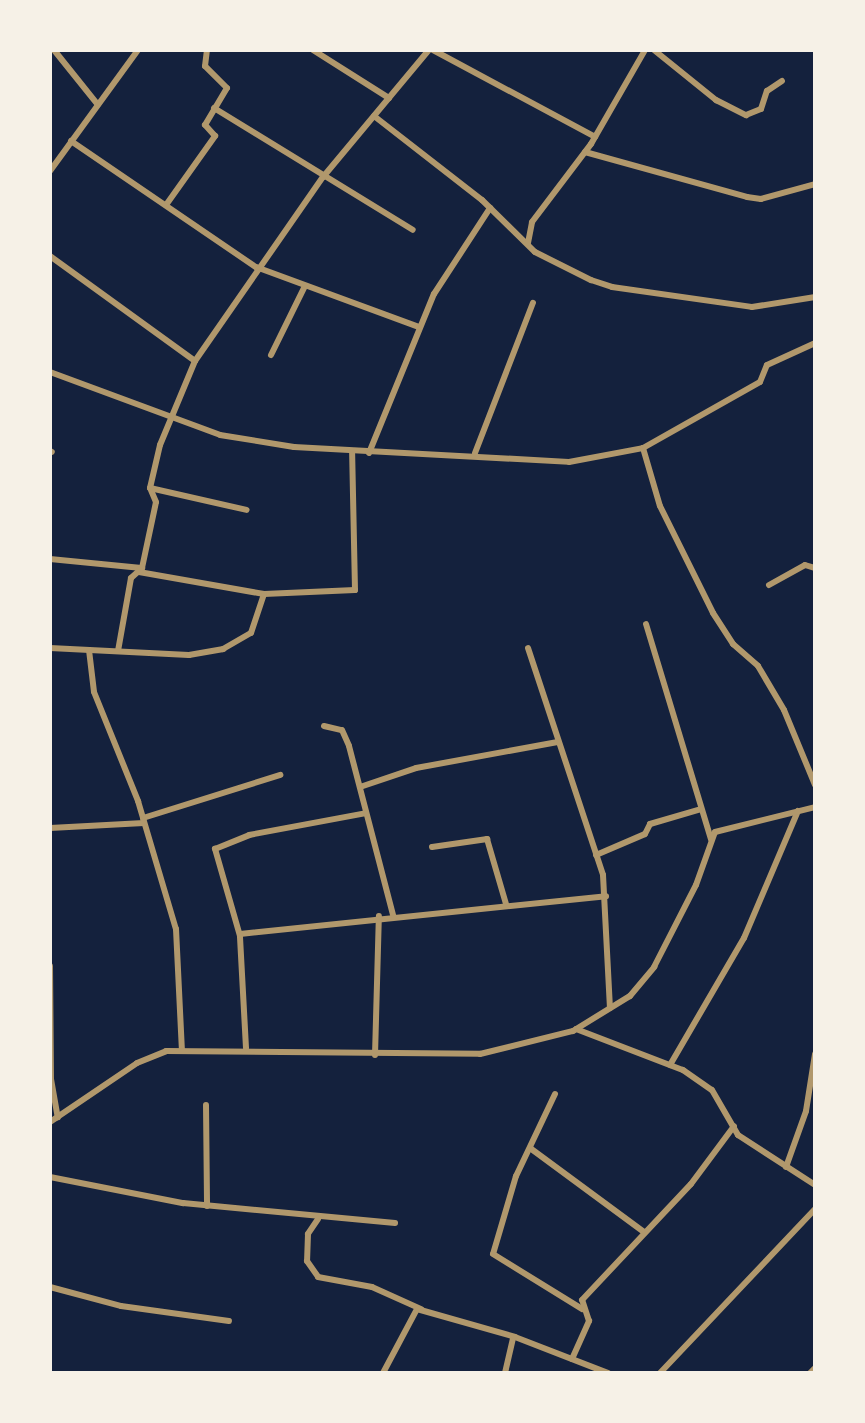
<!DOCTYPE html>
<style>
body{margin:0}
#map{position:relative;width:865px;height:1423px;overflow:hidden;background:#14213d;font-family:"Zilla Slab",serif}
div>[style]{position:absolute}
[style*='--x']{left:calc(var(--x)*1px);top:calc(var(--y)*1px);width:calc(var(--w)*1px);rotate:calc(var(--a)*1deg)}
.minor>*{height:6px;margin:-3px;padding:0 3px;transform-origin:3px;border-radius:3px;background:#b1986c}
span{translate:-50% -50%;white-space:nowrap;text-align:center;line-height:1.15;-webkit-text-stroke:6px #f6f1e7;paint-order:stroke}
.frame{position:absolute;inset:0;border:52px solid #f6f1e7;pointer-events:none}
</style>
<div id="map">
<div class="minor">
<div style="--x:54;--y:50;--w:70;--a:51.3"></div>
<div style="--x:313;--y:50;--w:90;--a:32.3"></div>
<div style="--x:433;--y:50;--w:184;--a:28.2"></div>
<div style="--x:654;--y:50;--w:80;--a:38.9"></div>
<div style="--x:716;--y:100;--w:34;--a:27"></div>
<div style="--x:746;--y:115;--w:16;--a:-22"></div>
<div style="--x:761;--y:109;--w:19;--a:-72"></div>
<div style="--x:767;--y:91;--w:18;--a:-34"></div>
<div style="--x:214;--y:108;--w:233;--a:31.5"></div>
<div style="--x:374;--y:116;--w:137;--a:37.9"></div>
<div style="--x:482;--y:200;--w:74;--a:44.5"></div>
<div style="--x:535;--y:252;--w:63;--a:26.6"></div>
<div style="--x:591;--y:280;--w:22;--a:18"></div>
<div style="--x:612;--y:287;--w:141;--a:8.1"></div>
<div style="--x:752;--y:307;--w:64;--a:-9"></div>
<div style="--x:71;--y:141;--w:224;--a:34.3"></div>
<div style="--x:256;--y:267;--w:174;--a:20.2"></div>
<div style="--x:585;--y:152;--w:168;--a:15.5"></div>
<div style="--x:747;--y:197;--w:14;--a:8"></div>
<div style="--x:761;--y:199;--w:56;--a:-15.5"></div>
<div style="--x:50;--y:171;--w:150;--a:-54"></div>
<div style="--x:166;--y:205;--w:85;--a:-54.6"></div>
<div style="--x:215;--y:136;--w:15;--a:-132"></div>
<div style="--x:205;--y:125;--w:43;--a:-59.3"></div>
<div style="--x:227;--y:88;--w:31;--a:-135"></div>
<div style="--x:205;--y:66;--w:16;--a:-83"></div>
<div style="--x:528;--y:243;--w:21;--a:-79"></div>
<div style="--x:532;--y:222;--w:98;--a:-52.9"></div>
<div style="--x:591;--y:144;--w:108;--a:-60.1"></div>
<div style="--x:50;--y:256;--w:179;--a:35.9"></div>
<div style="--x:271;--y:355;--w:77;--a:-63.8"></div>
<div style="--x:50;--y:372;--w:181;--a:20.3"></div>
<div style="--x:220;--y:435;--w:75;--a:9.2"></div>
<div style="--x:294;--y:447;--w:275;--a:3.1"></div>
<div style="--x:569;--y:462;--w:75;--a:-10.7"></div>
<div style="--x:643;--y:448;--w:134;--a:-29.4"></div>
<div style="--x:760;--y:382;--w:18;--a:-68"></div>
<div style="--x:767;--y:365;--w:53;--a:-24.6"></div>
<div style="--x:643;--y:448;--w:60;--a:73.7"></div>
<div style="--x:660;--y:506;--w:119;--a:63.6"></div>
<div style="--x:713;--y:613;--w:37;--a:57"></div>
<div style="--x:733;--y:644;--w:33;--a:41"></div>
<div style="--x:758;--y:666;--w:51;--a:59.4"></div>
<div style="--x:784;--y:710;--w:81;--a:67.5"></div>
<div style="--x:50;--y:451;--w:2;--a:27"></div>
<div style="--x:369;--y:453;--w:172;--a:-67.8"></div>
<div style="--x:434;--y:294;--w:103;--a:-56.9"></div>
<div style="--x:475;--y:453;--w:161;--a:-68.9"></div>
<div style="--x:150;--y:488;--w:99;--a:12.8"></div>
<div style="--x:50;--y:559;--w:92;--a:5.6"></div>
<div style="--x:139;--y:572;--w:127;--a:10"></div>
<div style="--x:264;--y:594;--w:91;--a:-2.5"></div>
<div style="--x:355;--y:590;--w:138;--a:-91.2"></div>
<div style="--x:769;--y:585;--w:41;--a:-29.1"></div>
<div style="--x:805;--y:565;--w:10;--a:17"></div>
<div style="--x:646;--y:624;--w:225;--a:73.2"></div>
<div style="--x:50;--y:648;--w:139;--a:2.9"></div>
<div style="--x:189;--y:655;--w:35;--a:-10"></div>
<div style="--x:223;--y:649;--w:32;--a:-30"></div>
<div style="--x:251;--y:633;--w:41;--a:-71.6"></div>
<div style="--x:528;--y:648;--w:239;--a:71.7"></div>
<div style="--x:603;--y:875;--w:133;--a:87"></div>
<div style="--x:89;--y:650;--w:42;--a:83.2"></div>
<div style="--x:94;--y:692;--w:118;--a:68"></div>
<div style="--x:138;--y:801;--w:134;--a:73.5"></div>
<div style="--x:176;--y:929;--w:121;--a:87.2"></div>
<div style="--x:118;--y:651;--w:74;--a:-79.9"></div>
<div style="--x:131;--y:578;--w:15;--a:-42"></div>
<div style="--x:142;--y:568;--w:67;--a:-78"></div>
<div style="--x:156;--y:502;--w:15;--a:-113"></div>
<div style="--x:150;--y:488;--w:44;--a:-76.9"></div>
<div style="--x:160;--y:445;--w:91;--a:-67.4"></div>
<div style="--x:195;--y:361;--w:224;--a:-55.2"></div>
<div style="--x:323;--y:177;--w:165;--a:-50.2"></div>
<div style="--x:324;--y:726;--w:18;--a:13"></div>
<div style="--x:342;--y:730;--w:17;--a:66"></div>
<div style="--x:349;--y:746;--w:175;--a:75.4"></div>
<div style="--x:360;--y:787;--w:59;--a:-18.7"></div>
<div style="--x:416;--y:768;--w:144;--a:-10.4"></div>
<div style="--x:143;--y:818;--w:144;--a:-17.4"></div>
<div style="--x:50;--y:828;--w:94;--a:-3"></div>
<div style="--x:432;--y:847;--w:56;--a:-8.3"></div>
<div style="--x:487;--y:839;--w:68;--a:73.7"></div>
<div style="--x:596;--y:855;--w:53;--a:-23.2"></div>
<div style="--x:645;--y:834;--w:11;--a:-63"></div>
<div style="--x:650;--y:824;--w:53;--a:-16.4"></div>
<div style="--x:240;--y:934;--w:368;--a:-5.9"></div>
<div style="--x:50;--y:966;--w:113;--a:89.5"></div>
<div style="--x:51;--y:1079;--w:39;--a:80"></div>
<div style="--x:576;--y:1029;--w:115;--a:21"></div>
<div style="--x:683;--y:1070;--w:35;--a:35"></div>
<div style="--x:712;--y:1090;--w:52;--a:60"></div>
<div style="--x:738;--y:1135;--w:92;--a:33"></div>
<div style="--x:246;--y:1048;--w:112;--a:-93.1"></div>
<div style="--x:240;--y:936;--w:91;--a:-106"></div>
<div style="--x:215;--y:849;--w:37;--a:-22"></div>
<div style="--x:249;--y:835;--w:119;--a:-10.6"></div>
<div style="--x:375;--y:1055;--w:139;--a:-88.4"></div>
<div style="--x:670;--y:1065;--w:147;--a:-59.8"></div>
<div style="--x:744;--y:938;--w:138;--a:-67"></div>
<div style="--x:555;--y:1094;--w:91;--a:115.4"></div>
<div style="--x:516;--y:1176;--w:81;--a:106.4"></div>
<div style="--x:493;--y:1254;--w:105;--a:31.7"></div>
<div style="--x:206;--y:1105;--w:101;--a:89.4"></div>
<div style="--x:50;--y:1122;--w:105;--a:-34.1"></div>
<div style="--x:137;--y:1063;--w:31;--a:-22"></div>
<div style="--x:166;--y:1051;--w:314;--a:0.5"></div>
<div style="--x:480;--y:1054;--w:96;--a:-13.9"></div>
<div style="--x:573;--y:1031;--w:67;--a:-31.6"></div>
<div style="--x:630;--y:996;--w:38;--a:-50"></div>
<div style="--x:654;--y:967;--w:92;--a:-62.9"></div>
<div style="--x:696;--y:885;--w:56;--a:-70.3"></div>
<div style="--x:715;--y:832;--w:103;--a:-14"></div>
<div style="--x:530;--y:1148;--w:142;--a:36.4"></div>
<div style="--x:786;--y:1167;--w:59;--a:-70.3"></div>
<div style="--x:806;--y:1111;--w:58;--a:-81"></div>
<div style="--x:50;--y:1177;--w:136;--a:11.1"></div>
<div style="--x:183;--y:1203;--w:213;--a:5.4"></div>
<div style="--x:318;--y:1219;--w:18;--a:124"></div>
<div style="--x:308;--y:1234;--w:27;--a:92"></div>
<div style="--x:307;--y:1261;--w:19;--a:55"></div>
<div style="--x:318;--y:1277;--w:55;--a:10.5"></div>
<div style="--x:372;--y:1287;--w:54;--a:24.2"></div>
<div style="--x:50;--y:1287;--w:73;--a:15"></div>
<div style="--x:121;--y:1306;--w:109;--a:7.9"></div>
<div style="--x:572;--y:1359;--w:42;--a:-65.9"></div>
<div style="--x:589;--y:1321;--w:22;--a:-108"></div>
<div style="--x:582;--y:1300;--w:159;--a:-46.8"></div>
<div style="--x:691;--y:1184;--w:72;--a:-53.4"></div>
<div style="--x:383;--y:1373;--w:72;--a:-62"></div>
<div style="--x:417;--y:1309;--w:102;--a:15.9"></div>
<div style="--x:515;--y:1337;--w:100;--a:21.2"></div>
<div style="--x:505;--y:1373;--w:37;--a:-77"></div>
<div style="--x:660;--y:1373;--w:226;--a:-46.6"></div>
<div style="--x:810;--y:1373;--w:7;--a:-45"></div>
</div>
<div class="frame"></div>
</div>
